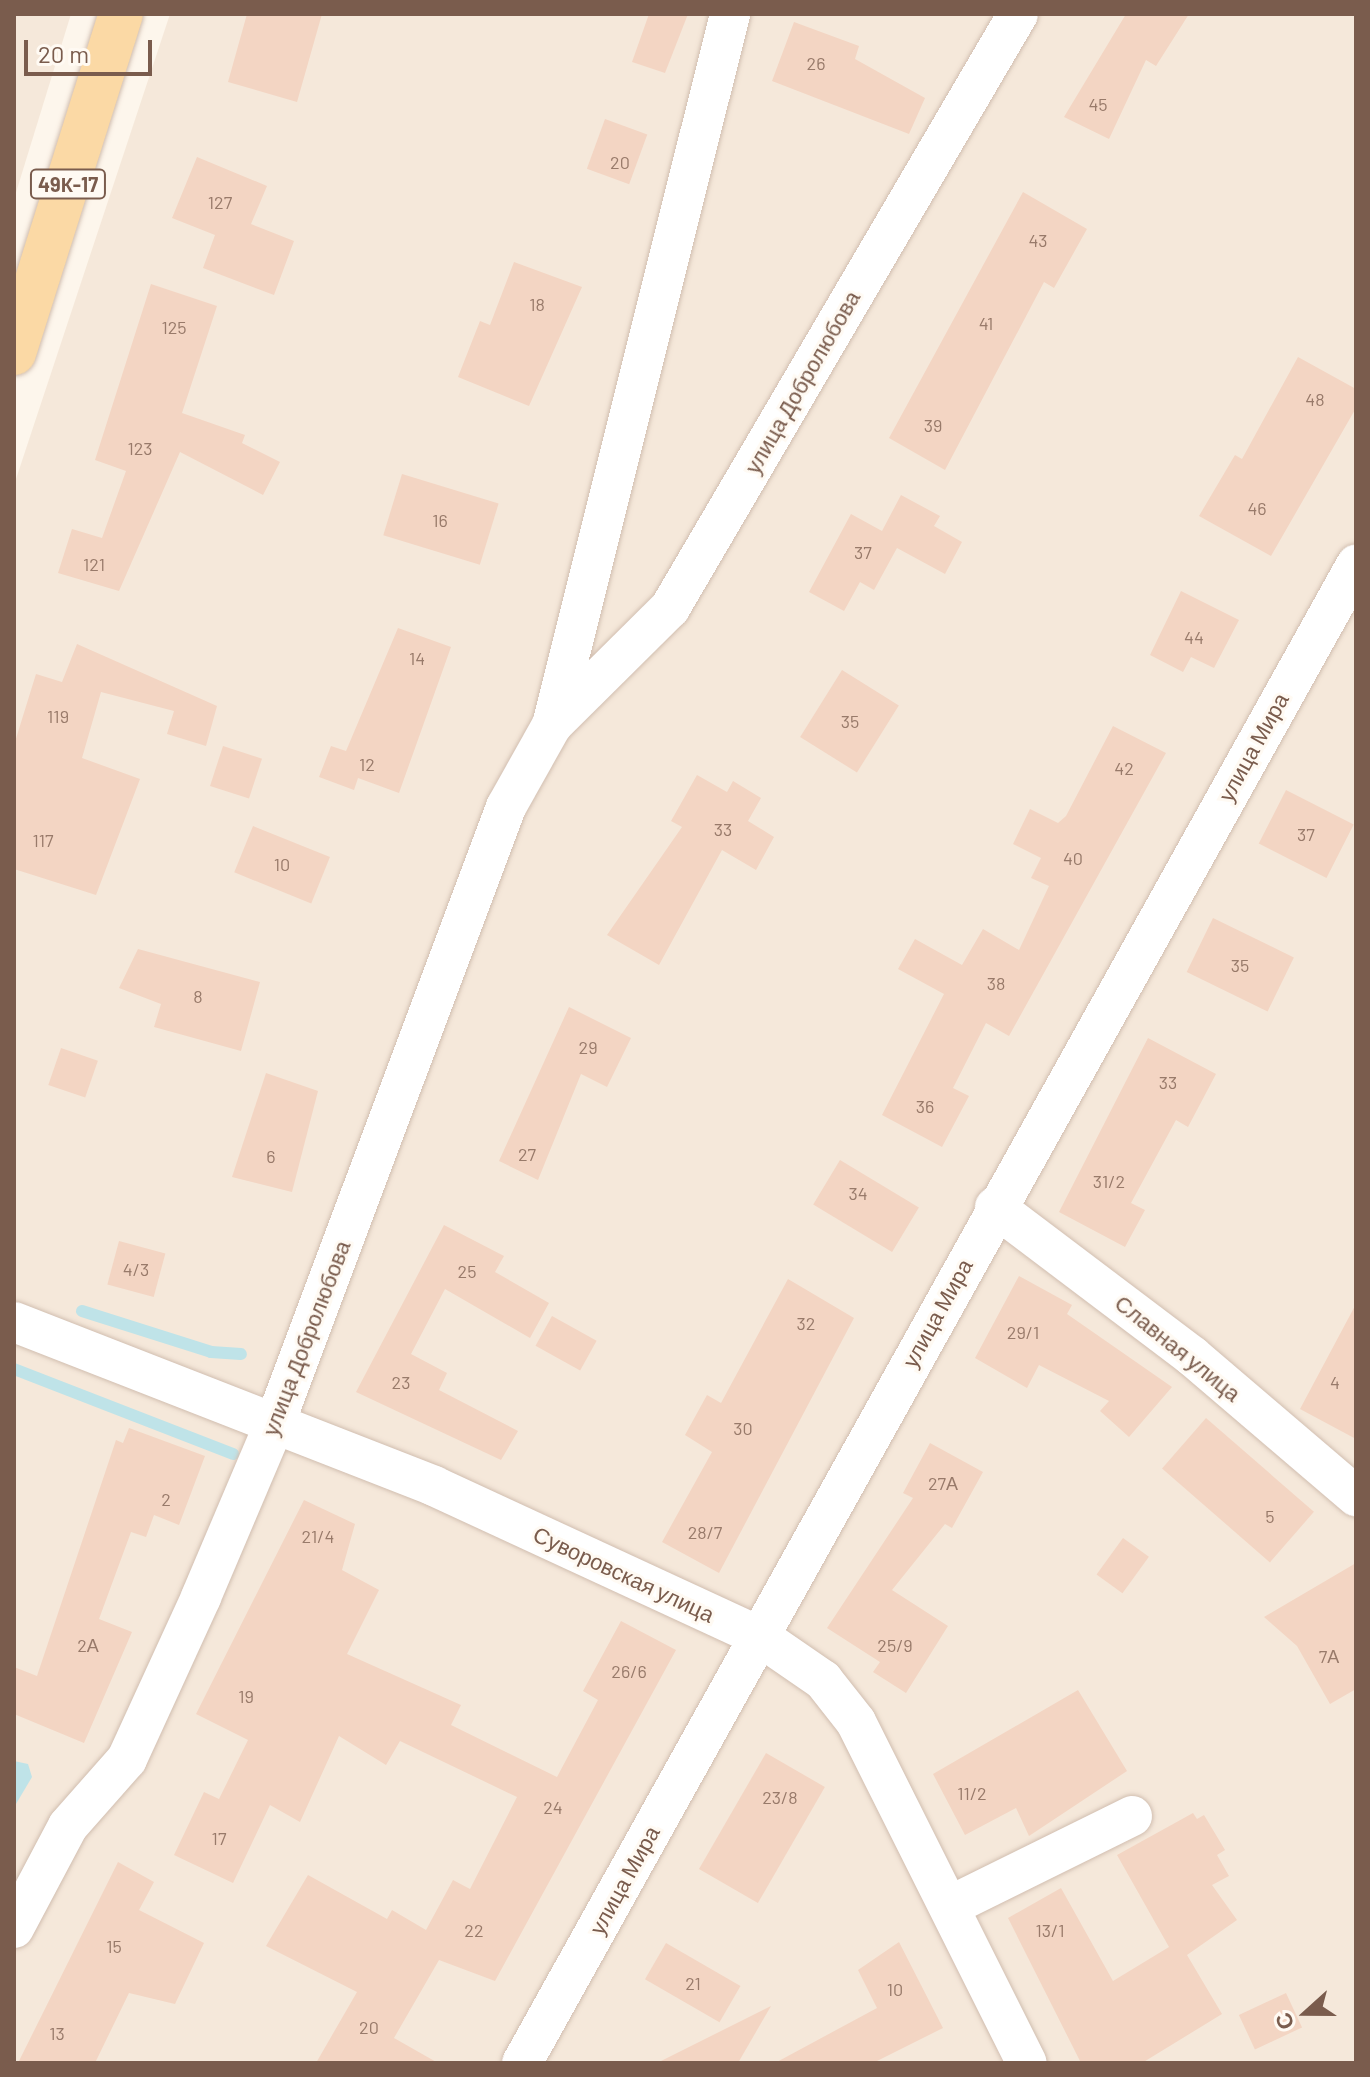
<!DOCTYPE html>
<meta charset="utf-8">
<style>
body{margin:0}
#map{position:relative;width:1370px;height:2077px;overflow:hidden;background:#fdf6ec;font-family:Barlow,sans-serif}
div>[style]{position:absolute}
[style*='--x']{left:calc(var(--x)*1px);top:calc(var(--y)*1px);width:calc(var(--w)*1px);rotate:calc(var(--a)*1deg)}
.residential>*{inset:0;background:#f5e8da}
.water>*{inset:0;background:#bfe3e8}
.stream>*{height:12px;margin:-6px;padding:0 6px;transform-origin:6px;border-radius:6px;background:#bfe3e8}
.building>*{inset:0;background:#f3d5c3;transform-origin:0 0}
.roads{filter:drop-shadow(0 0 2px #d1beb0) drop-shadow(0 0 2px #d1beb0)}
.minor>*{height:40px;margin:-20px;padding:0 20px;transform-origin:20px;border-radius:20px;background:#fff}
.primary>*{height:44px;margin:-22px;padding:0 22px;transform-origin:22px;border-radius:22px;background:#fbd9a5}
span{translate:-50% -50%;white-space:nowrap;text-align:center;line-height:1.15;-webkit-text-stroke:6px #fffaf3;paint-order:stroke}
.number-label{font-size:18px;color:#987a6a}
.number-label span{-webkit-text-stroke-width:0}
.shield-label span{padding:2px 6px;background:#fffaf3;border:2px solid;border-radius:6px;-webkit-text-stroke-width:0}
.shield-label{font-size:20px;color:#7a5c4d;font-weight:700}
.street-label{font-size:22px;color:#7a5c4d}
.frame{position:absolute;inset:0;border:16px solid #7a5c4d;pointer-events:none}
.north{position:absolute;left:1266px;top:1973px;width:80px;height:80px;-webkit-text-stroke:6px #fffaf3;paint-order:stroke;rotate:249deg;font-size:22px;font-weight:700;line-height:32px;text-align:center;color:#7a5c4d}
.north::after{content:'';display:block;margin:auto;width:28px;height:36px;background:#7a5c4d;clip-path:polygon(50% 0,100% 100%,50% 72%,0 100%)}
.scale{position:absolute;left:24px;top:40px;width:128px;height:36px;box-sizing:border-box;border:4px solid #7a5c4d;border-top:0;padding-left:10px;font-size:24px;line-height:28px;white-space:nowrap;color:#7a5c4d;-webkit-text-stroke:6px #fffaf3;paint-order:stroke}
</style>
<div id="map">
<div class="residential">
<div style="clip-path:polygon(14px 14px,71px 14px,14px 199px)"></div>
<div style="clip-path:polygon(170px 14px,1356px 14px,1356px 2063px,14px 2063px,14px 485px)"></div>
</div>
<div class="water">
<div style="clip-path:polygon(14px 1761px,28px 1764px,32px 1777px,16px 1804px)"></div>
</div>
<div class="stream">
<div style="--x:82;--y:1311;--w:135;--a:17.6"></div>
<div style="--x:211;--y:1352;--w:30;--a:4"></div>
<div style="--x:14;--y:1369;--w:235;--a:21.2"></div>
</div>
<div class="building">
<div style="clip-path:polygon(247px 14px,322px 14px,297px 102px,228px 82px)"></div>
<div style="clip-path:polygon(649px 14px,688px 14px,665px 73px,632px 62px)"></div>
<div style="clip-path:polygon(1126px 14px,1189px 14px,1156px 66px,1146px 60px,1109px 139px,1064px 117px)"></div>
<div style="clip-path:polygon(794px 22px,859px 46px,855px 59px,925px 98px,909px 134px,772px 81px)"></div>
<div style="left:605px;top:119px;width:45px;height:53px;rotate:20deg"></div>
<div style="clip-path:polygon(197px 157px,267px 186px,251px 224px,294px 241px,274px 295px,203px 268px,215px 235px,172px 218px)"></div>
<div style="clip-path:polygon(1023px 192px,1087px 229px,1054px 288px,1044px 282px,945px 470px,889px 438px)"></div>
<div style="clip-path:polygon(514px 262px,582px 287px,529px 406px,458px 377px,480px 321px,490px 325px)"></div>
<div style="clip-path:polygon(151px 284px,217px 306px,182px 413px,245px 435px,242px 443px,280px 462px,263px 495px,180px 452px,119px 591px,58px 573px,72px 529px,102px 538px,126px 471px,95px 460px)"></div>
<div style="clip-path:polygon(1298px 357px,1356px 389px,1356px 408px,1271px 556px,1199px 516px,1235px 455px,1242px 459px)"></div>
<div style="left:402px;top:474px;width:101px;height:64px;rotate:17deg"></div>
<div style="clip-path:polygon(901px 495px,940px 516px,934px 526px,962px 542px,945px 574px,897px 548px,874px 590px,860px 582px,844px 611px,809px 592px,851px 514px,882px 531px)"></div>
<div style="clip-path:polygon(1181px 591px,1239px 620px,1214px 668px,1191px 657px,1183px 672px,1150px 655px)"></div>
<div style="clip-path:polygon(398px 628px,451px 647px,399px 793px,358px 778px,354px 790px,319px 777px,331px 746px,346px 751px)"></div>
<div style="clip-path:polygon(77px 644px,217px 706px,206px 746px,167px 734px,174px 711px,101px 692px,82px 758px,140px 779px,96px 895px,14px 869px,14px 745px,36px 674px,62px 682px)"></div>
<div style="left:842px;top:670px;width:67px;height:79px;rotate:32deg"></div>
<div style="clip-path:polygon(1113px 726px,1166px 753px,1009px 1036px,986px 1023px,953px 1088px,969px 1096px,942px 1147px,882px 1115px,944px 994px,898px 969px,915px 939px,962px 965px,983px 929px,1019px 950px,1049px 886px,1031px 878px,1041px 858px,1013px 844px,1030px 809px,1058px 823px,1066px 816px)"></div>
<div style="left:223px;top:746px;width:41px;height:42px;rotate:18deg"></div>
<div style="clip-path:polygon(697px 775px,727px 792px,733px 781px,761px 798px,748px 821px,774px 837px,756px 870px,722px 850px,659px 965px,607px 935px,682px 827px,671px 821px)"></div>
<div style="left:1286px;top:790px;width:76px;height:60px;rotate:27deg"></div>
<div style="left:253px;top:826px;width:83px;height:50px;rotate:22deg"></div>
<div style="left:1213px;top:918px;width:90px;height:60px;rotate:26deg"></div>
<div style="clip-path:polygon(138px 949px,260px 982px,241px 1051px,154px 1027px,161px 1004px,119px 988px)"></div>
<div style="clip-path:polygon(569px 1007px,631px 1038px,607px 1087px,581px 1074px,538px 1180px,499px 1161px)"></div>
<div style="clip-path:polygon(1148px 1038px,1216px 1074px,1188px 1127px,1176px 1120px,1131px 1203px,1145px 1210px,1125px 1247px,1059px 1212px)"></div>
<div style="left:61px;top:1048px;width:39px;height:39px;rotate:19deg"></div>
<div style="clip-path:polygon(266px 1073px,318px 1091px,292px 1192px,232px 1177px)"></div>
<div style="left:840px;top:1160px;width:92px;height:52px;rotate:31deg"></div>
<div style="clip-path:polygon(444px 1225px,504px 1256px,495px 1272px,549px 1303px,530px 1338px,445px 1289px,411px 1354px,447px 1373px,439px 1390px,518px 1431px,501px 1460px,356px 1392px)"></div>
<div style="left:119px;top:1241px;width:48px;height:45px;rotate:15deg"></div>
<div style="clip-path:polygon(1019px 1276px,1072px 1305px,1067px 1314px,1172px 1387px,1129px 1437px,1100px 1411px,1109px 1401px,1039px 1365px,1027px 1388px,975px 1358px)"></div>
<div style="clip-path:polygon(788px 1279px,854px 1318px,719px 1573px,662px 1542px,712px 1452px,685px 1435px,707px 1395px,721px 1403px)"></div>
<div style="clip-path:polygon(1356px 1304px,1356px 1439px,1300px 1409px)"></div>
<div style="left:552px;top:1316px;width:51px;height:34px;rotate:29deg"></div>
<div style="left:1206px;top:1418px;width:143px;height:67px;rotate:41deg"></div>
<div style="clip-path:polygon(129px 1428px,205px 1456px,179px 1525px,154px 1515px,146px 1537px,131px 1532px,99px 1619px,132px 1632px,84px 1743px,14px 1714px,14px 1667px,37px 1676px,116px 1440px,123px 1443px)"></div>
<div style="clip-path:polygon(930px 1443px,983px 1472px,952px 1528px,945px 1524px,892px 1590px,948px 1626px,906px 1693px,873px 1672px,880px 1662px,827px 1628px,913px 1498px,903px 1493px)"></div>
<div style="clip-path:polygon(304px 1500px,355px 1524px,342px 1570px,379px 1590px,347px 1654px,461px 1705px,451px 1725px,557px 1777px,598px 1700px,583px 1691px,621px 1621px,676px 1650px,495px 1981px,439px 1960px,394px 2038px,438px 2063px,316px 2063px,357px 1992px,266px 1946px,308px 1875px,387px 1919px,392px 1910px,426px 1930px,453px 1880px,470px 1889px,517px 1797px,400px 1741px,386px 1765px,339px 1736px,300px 1822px,270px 1805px,233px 1883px,174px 1855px,204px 1792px,219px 1799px,248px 1740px,196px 1714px)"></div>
<div style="left:1123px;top:1538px;width:32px;height:45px;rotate:36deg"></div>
<div style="clip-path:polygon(1356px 1563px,1356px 1689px,1330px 1704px,1297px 1646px,1264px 1617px)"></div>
<div style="clip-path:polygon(1078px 1690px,1127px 1771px,1029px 1836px,1016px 1808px,965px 1835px,933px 1774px)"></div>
<div style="left:766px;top:1753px;width:68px;height:134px;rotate:30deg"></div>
<div style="clip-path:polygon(1193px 1813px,1197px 1819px,1204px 1815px,1225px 1850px,1217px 1855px,1229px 1876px,1212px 1885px,1237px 1920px,1187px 1955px,1222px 2014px,1142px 2063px,1081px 2063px,1008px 1918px,1061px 1888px,1113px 1981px,1169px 1947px,1117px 1855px)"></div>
<div style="clip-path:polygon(118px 1862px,154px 1882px,139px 1910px,204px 1943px,175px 2004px,129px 1993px,95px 2063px,18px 2063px)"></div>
<div style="clip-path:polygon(899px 1942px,943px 2028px,873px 2063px,775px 2063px,877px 2008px,858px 1970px)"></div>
<div style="left:666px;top:1943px;width:86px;height:42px;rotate:30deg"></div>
<div style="left:1286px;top:1993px;width:38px;height:52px;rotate:65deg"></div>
<div style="clip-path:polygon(771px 2006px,738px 2063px,657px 2063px)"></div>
</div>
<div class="roads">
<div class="minor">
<div style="--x:552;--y:725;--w:166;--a:-44.8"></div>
<div style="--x:670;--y:608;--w:688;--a:-59.64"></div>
<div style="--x:995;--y:1207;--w:247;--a:37.1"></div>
<div style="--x:1192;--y:1356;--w:216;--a:40.5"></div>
<div style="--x:14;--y:1322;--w:451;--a:21.3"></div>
<div style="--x:434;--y:1486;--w:358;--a:24.8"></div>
<div style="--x:759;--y:1636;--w:78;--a:34.5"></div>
<div style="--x:823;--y:1680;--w:53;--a:51.8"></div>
<div style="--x:856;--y:1722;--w:381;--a:63.4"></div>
<div style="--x:950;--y:1906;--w:203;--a:-26.3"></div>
<div style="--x:14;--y:1928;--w:115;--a:-62.1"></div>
<div style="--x:68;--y:1826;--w:89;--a:-48.6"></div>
<div style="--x:127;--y:1759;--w:178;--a:-65.4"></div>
<div style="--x:201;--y:1597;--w:192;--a:-67"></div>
<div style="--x:276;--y:1420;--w:655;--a:-69.43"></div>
<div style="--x:506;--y:807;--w:94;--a:-60.7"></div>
<div style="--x:552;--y:725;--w:733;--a:-75.94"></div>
<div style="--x:522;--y:2063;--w:1715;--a:-60.89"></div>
</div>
<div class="primary">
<div style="--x:14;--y:353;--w:355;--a:-72.5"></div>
</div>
</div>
<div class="number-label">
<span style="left:816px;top:63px">26</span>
<span style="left:1098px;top:104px">45</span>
<span style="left:620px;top:162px">20</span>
<span style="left:220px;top:202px">127</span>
<span style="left:1038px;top:240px">43</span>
<span style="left:537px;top:304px">18</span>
<span style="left:986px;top:323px">41</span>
<span style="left:174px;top:327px">125</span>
<span style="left:1315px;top:399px">48</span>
<span style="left:933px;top:425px">39</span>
<span style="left:140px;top:448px">123</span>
<span style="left:1257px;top:508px">46</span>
<span style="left:440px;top:520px">16</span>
<span style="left:863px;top:552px">37</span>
<span style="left:94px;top:564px">121</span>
<span style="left:1194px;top:637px">44</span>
<span style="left:417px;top:658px">14</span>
<span style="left:58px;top:716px">119</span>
<span style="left:850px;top:721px">35</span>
<span style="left:367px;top:764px">12</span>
<span style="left:1124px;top:768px">42</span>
<span style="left:723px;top:829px">33</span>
<span style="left:1306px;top:834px">37</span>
<span style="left:43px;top:840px">117</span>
<span style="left:1073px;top:858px">40</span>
<span style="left:282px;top:864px">10</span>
<span style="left:1240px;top:965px">35</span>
<span style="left:996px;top:983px">38</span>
<span style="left:198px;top:996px">8</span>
<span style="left:588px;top:1047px">29</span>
<span style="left:1168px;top:1082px">33</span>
<span style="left:925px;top:1106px">36</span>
<span style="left:527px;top:1154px">27</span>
<span style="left:271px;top:1156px">6</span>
<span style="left:1109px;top:1181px">31/2</span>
<span style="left:858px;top:1193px">34</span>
<span style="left:136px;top:1269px">4/3</span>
<span style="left:467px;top:1271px">25</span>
<span style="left:806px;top:1323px">32</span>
<span style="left:1023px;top:1332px">29/1</span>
<span style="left:401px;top:1382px">23</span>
<span style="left:1335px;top:1382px">4</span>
<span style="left:743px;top:1428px">30</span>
<span style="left:943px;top:1483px">27А</span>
<span style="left:166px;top:1499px">2</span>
<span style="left:1270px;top:1516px">5</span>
<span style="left:705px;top:1532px">28/7</span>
<span style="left:318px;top:1536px">21/4</span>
<span style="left:88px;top:1645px">2А</span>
<span style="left:895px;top:1645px">25/9</span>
<span style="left:1329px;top:1656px">7А</span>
<span style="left:629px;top:1671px">26/6</span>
<span style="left:246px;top:1696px">19</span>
<span style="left:972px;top:1793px">11/2</span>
<span style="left:780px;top:1797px">23/8</span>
<span style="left:553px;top:1807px">24</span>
<span style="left:219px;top:1838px">17</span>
<span style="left:474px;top:1930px">22</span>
<span style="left:1050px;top:1930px">13/1</span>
<span style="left:114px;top:1946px">15</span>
<span style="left:693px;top:1983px">21</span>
<span style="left:895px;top:1989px">10</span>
<span style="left:369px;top:2027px">20</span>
<span style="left:57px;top:2033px">13</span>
</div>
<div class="shield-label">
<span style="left:68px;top:184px">49К-17</span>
</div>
<div class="street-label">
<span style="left:802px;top:382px;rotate:-60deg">улица Добролюбова</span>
<span style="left:1253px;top:747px;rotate:-61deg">улица Мира</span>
<span style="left:937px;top:1313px;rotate:-61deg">улица Мира</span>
<span style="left:306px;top:1338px;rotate:-69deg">улица Добролюбова</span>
<span style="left:1178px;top:1348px;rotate:39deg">Славная улица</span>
<span style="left:624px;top:1574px;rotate:25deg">Суворовская улица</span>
<span style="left:624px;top:1880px;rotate:-61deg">улица Мира</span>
</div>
<div class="frame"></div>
<div class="north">С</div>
<div class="scale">20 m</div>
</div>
